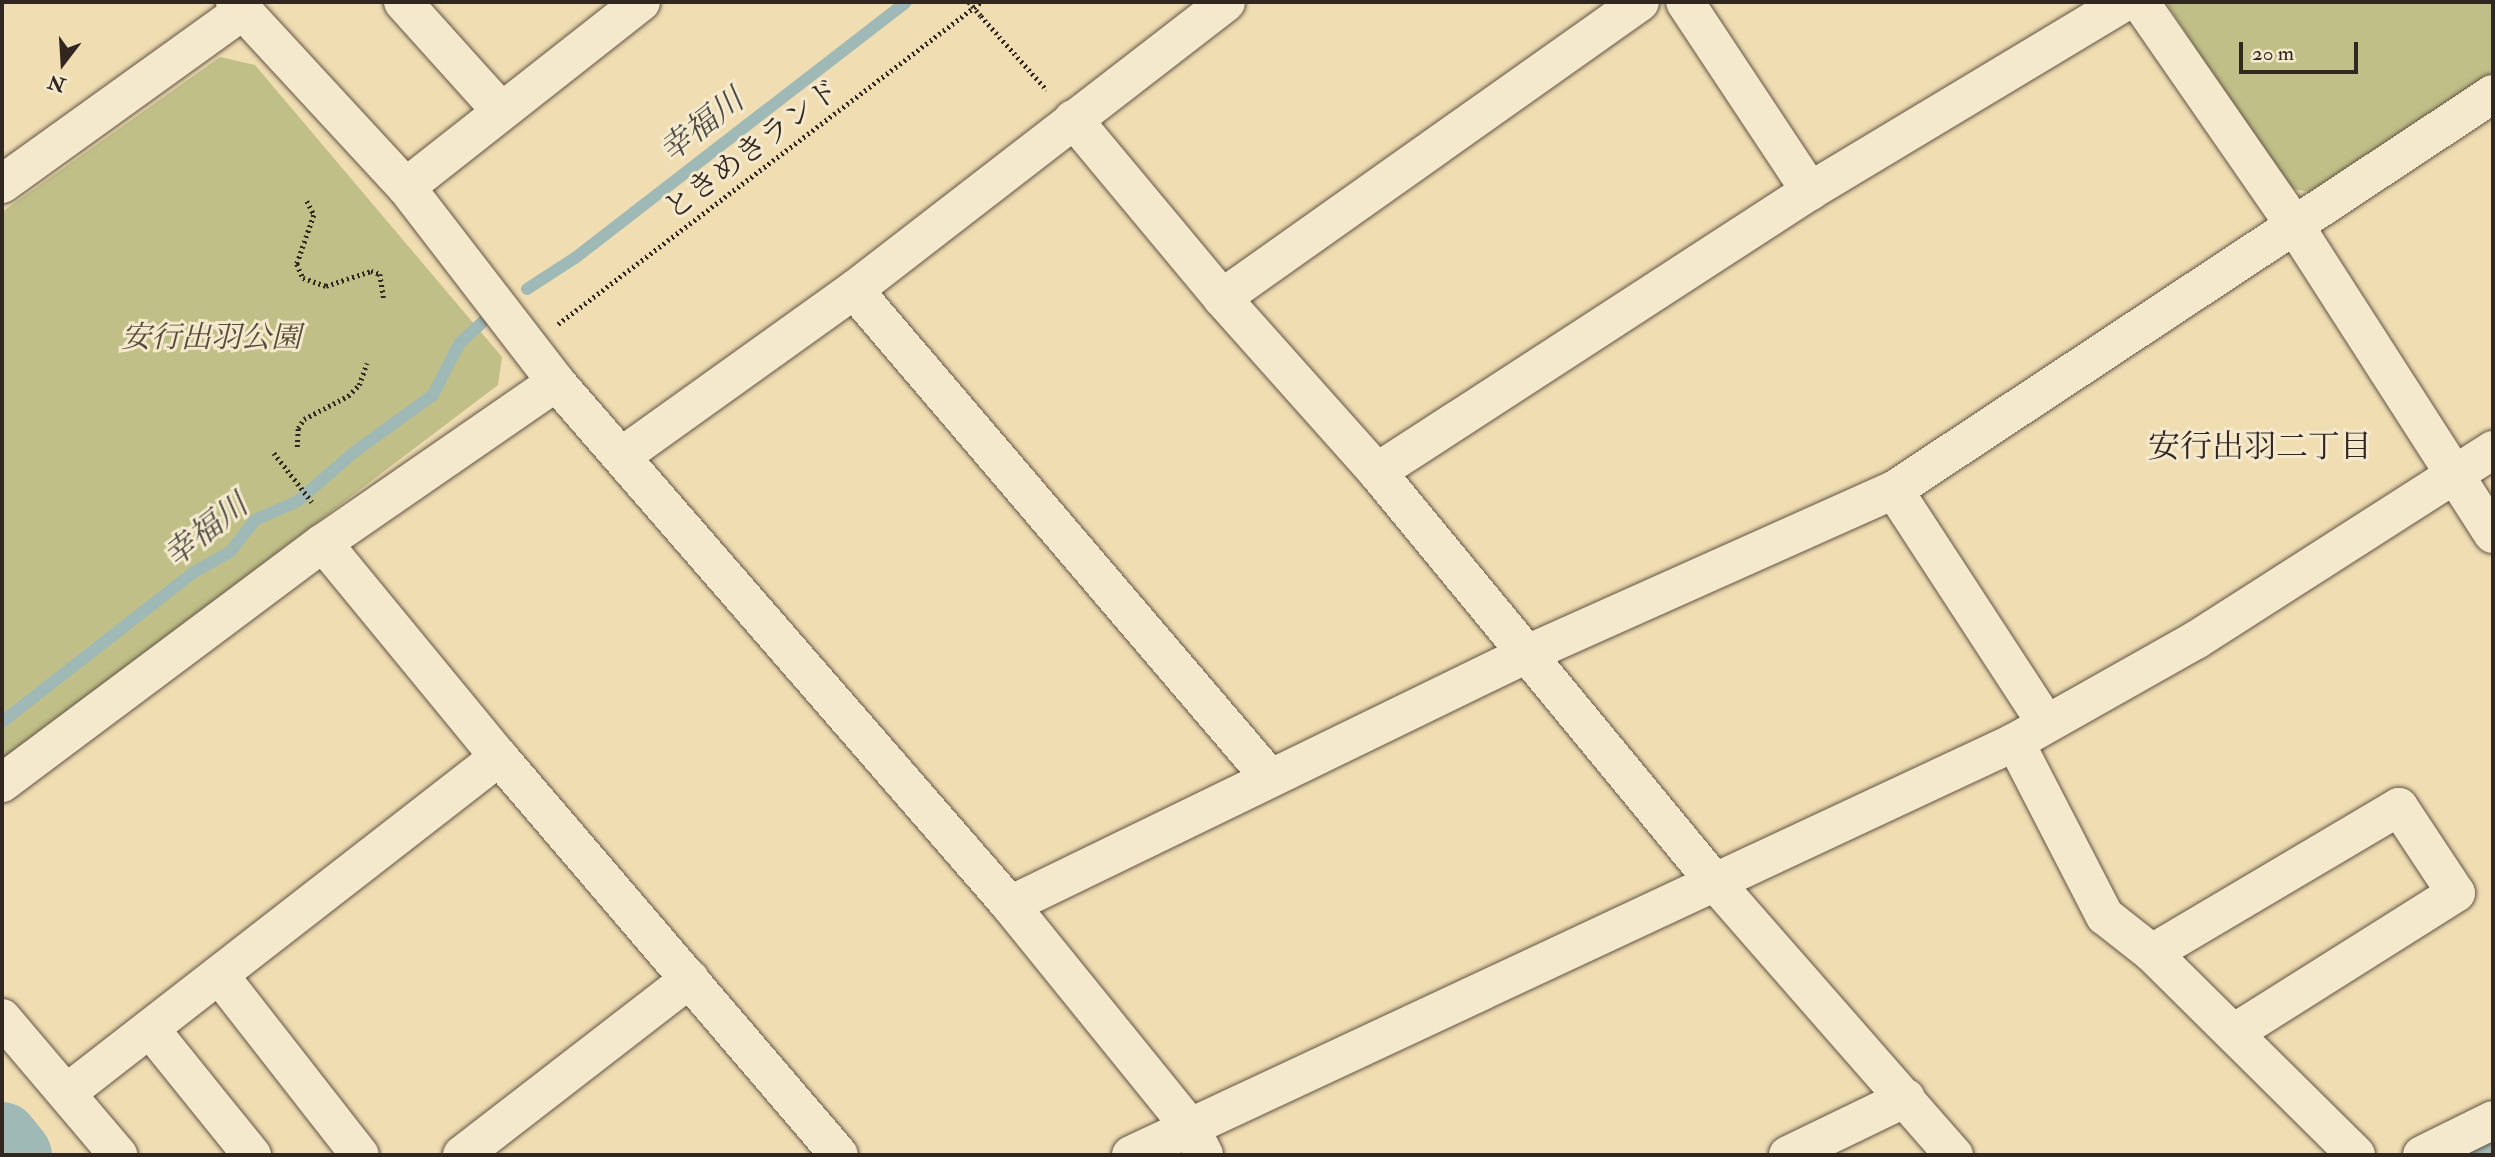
<!DOCTYPE html>
<meta charset="utf-8">
<style>
body{margin:0}
#map{position:relative;width:2495px;height:1157px;overflow:hidden;background:#f0ddb2;font-family:"IM FELL Double Pica","Noto Serif JP",serif}
div>[style]{position:absolute}
[style*='--x']{left:calc(var(--x)*1px);top:calc(var(--y)*1px);width:calc(var(--w)*1px);rotate:calc(var(--a)*1deg)}
.green>*{inset:0;background:#c0bf87}
.stream>*{height:12px;margin:-6px;padding:0 6px;transform-origin:6px;border-radius:6px;background:#9fb9b7}
.river>*{height:72px;margin:-36px;padding:0 36px;transform-origin:36px;border-radius:36px;background:#9fb9b7}
.path>*{height:4.5px;margin-top:-2.25px;transform-origin:0;background:repeating-linear-gradient(90deg,#322621 0 2px,transparent 0 5.5px)}
.roads{filter:drop-shadow(0 0 2px #625445) drop-shadow(0 0 2px #625445)}
.minor>*{height:38px;margin:-19px;padding:0 19px;transform-origin:19px;border-radius:19px;background:#f5e9cd}
.path-bridge>*{height:4.5px;margin-top:-2.25px;transform-origin:0;background:repeating-linear-gradient(90deg,#322621 0 2px,transparent 0 5.5px)}
span{translate:-50% -50%;white-space:nowrap;text-align:center;line-height:1.15;-webkit-text-stroke:6px #f5e9cd;paint-order:stroke}
.street-label{font-size:30px;color:#322621}
.park-label{font-size:30px;color:#564c3a;font-style:italic}
.water-label{font-size:32px;color:#4d4b46;font-style:italic}
.neighbourhood-label{font-size:32px;color:#322621}
.frame{position:absolute;inset:0;border:4px solid #322621;pointer-events:none}
.north{position:absolute;left:28px;top:28px;width:70px;height:70px;-webkit-text-stroke:5px #f5e9cd;paint-order:stroke;rotate:197deg;font-size:19px;font-weight:700;line-height:28px;text-align:center;color:#322621}
.north::after{content:'';display:block;margin:auto;width:24px;height:32px;background:#322621;clip-path:polygon(50% 0,100% 100%,50% 72%,0 100%)}
.scale{position:absolute;left:2239px;top:42px;width:119px;height:32px;box-sizing:border-box;border:4px solid #322621;border-top:0;padding-left:9px;font-size:21px;line-height:24px;white-space:nowrap;color:#322621;-webkit-text-stroke:5px #f5e9cd;paint-order:stroke}
</style>
<div id="map">
<div class="green">
<div style="clip-path:polygon(2166px 2px,2493px 2px,2493px 77px,2316px 193px,2287px 188px)"></div>
<div style="clip-path:polygon(220px 57px,255px 65px,502px 357px,498px 385px,2px 761px,2px 212px)"></div>
</div>
<div class="stream">
<div style="--x:527;--y:289;--w:57;--a:-32.9"></div>
<div style="--x:575;--y:258;--w:418;--a:-37.7"></div>
<div style="--x:2;--y:722;--w:244;--a:-38"></div>
<div style="--x:194;--y:572;--w:41;--a:-29.1"></div>
<div style="--x:230;--y:552;--w:41;--a:-52"></div>
<div style="--x:255;--y:520;--w:47;--a:-23.8"></div>
<div style="--x:298;--y:501;--w:73;--a:-41.1"></div>
<div style="--x:353;--y:453;--w:99;--a:-35.9"></div>
<div style="--x:433;--y:395;--w:57;--a:-63"></div>
<div style="--x:459;--y:344;--w:41;--a:-43"></div>
<div style="--x:2476;--y:1155;--w:19;--a:-25"></div>
</div>
<div class="river">
<div style="--x:2;--y:1138;--w:22;--a:51"></div>
</div>
<div class="path">
<div style="--x:981;--y:16;--w:99;--a:48.3"></div>
<div style="--x:307;--y:201;--w:16;--a:63"></div>
<div style="--x:314;--y:215;--w:52;--a:109.1"></div>
<div style="--x:297;--y:264;--w:15;--a:67"></div>
<div style="--x:303;--y:278;--w:24;--a:19"></div>
<div style="--x:326;--y:286;--w:47;--a:-18.4"></div>
<div style="--x:371;--y:271;--w:9;--a:18"></div>
<div style="--x:380;--y:274;--w:24;--a:81"></div>
<div style="--x:558;--y:324;--w:532;--a:-37.28"></div>
<div style="--x:297;--y:447;--w:19;--a:-87"></div>
<div style="--x:298;--y:428;--w:11;--a:-56"></div>
<div style="--x:304;--y:419;--w:50;--a:-27.6"></div>
<div style="--x:348;--y:396;--w:16;--a:-45"></div>
<div style="--x:359;--y:385;--w:23;--a:-70"></div>
<div style="--x:274;--y:453;--w:62;--a:52.2"></div>
</div>
<div class="roads">
<div class="minor">
<div style="--x:235;--y:2;--w:252;--a:47.3"></div>
<div style="--x:406;--y:187;--w:246;--a:52.4"></div>
<div style="--x:556;--y:382;--w:693;--a:49.04"></div>
<div style="--x:1010;--y:905;--w:286;--a:51"></div>
<div style="--x:1190;--y:1127;--w:31;--a:63"></div>
<div style="--x:403;--y:2;--w:147;--a:48"></div>
<div style="--x:1685;--y:2;--w:227;--a:56.5"></div>
<div style="--x:2140;--y:2;--w:272;--a:55.3"></div>
<div style="--x:2295;--y:226;--w:366;--a:57.3"></div>
<div style="--x:1073;--y:119;--w:233;--a:50.2"></div>
<div style="--x:1222;--y:298;--w:233;--a:48.3"></div>
<div style="--x:1377;--y:472;--w:529;--a:50.53"></div>
<div style="--x:1713;--y:880;--w:366;--a:48.8"></div>
<div style="--x:2;--y:184;--w:297;--a:-35.7"></div>
<div style="--x:406;--y:187;--w:299;--a:-38.2"></div>
<div style="--x:854;--y:290;--w:641;--a:49.55"></div>
<div style="--x:1222;--y:298;--w:512;--a:-35.3"></div>
<div style="--x:622;--y:456;--w:285;--a:-35.6"></div>
<div style="--x:854;--y:290;--w:470;--a:-37.7"></div>
<div style="--x:1377;--y:472;--w:516;--a:-32.98"></div>
<div style="--x:1810;--y:191;--w:366;--a:-31"></div>
<div style="--x:1894;--y:490;--w:278;--a:56.9"></div>
<div style="--x:323;--y:543;--w:277;--a:50.6"></div>
<div style="--x:499;--y:757;--w:523;--a:49.49"></div>
<div style="--x:2015;--y:742;--w:196;--a:62.7"></div>
<div style="--x:2105;--y:916;--w:60;--a:38.2"></div>
<div style="--x:2152;--y:953;--w:287;--a:44.7"></div>
<div style="--x:2;--y:783;--w:401;--a:-36.8"></div>
<div style="--x:323;--y:543;--w:283;--a:-34.6"></div>
<div style="--x:1010;--y:905;--w:575;--a:-25.9"></div>
<div style="--x:1527;--y:654;--w:402;--a:-24.1"></div>
<div style="--x:1894;--y:490;--w:718;--a:-33.47"></div>
<div style="--x:2152;--y:953;--w:287;--a:-30.6"></div>
<div style="--x:2399;--y:807;--w:103;--a:56.5"></div>
<div style="--x:2456;--y:893;--w:262;--a:147.8"></div>
<div style="--x:220;--y:976;--w:227;--a:52"></div>
<div style="--x:2;--y:1018;--w:180;--a:49.7"></div>
<div style="--x:151;--y:1030;--w:161;--a:51.1"></div>
<div style="--x:68;--y:1092;--w:546;--a:-37.86"></div>
<div style="--x:462;--y:1155;--w:288;--a:-37.7"></div>
<div style="--x:1131;--y:1155;--w:976;--a:-25.04"></div>
<div style="--x:2015;--y:742;--w:208;--a:-29.4"></div>
<div style="--x:2196;--y:640;--w:353;--a:-32.6"></div>
<div style="--x:1788;--y:1155;--w:131;--a:-25.8"></div>
<div style="--x:2422;--y:1155;--w:79;--a:-26.2"></div>
</div>
</div>
<div class="path-bridge">
<div style="--x:969;--y:2;--w:18;--a:49"></div>
</div>
<div class="street-label">
<span style="left:752px;top:150px;rotate:-37deg">ときめきランド</span>
</div>
<div class="park-label">
<span style="left:211px;top:338px">安行出羽公園</span>
</div>
<div class="water-label">
<span style="left:702px;top:126px;rotate:-38deg">幸福川</span>
<span style="left:206px;top:531px;rotate:-38deg">幸福川</span>
</div>
<div class="neighbourhood-label">
<span style="left:2260px;top:447px">安行出羽二丁目</span>
</div>
<div class="frame"></div>
<div class="north">N</div>
<div class="scale">20 m</div>
</div>
